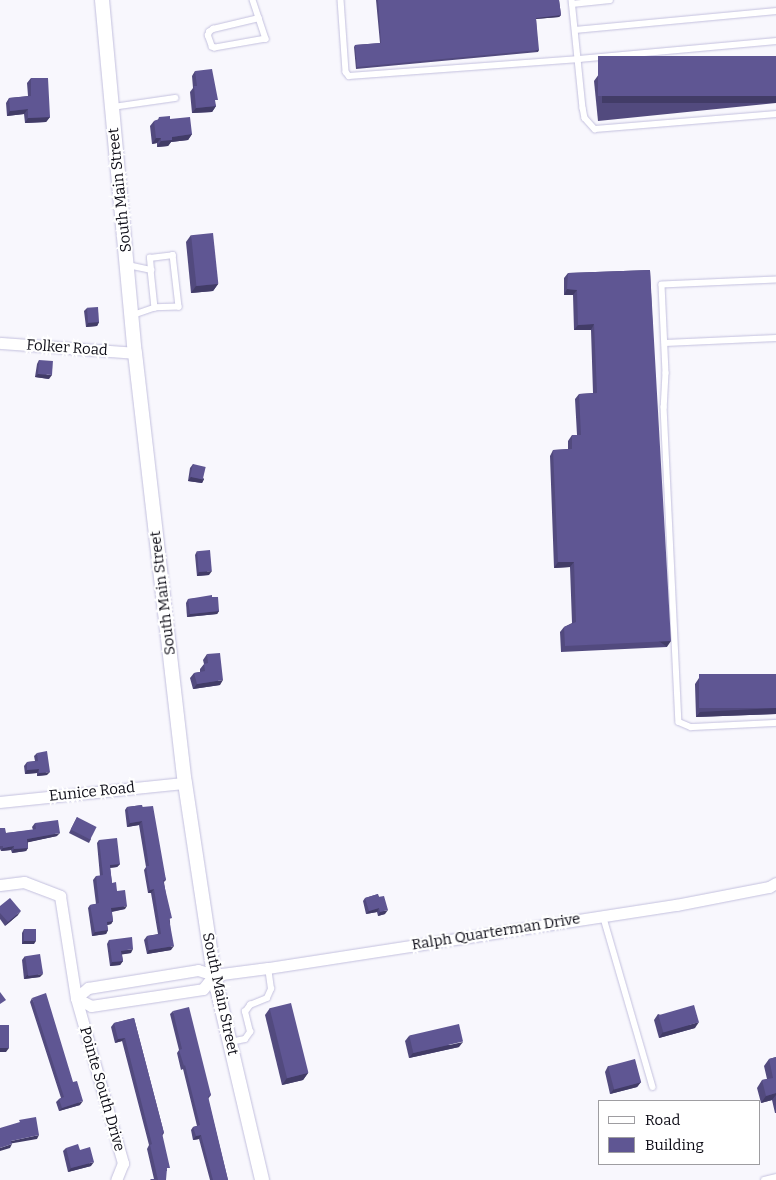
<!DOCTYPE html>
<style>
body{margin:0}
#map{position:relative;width:776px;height:1180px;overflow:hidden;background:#f8f7fd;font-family:Bitter,serif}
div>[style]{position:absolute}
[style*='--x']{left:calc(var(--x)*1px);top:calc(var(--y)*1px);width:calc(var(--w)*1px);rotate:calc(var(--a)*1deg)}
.roads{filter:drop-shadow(0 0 1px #c3c0de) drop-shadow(0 0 1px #c3c0de)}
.service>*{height:5.5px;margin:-2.75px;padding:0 2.75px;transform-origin:2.75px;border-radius:2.75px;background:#fff}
.minor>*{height:11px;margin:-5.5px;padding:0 5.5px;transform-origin:5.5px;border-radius:5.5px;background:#fff}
.tertiary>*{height:14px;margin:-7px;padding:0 7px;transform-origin:7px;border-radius:7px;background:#fff}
.wall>*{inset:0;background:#524a7e}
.shaded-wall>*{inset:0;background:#423c67;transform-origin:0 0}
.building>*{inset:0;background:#5f5693;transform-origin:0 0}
span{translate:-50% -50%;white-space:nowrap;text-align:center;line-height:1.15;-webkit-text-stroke:4px #fff;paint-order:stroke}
.street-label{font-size:15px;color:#0c0b15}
.legend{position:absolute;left:598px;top:1100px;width:162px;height:65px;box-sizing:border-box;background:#fff;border:1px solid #9e9da1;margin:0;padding:6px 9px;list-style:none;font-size:15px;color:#0c0b15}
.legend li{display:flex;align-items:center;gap:10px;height:25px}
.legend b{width:25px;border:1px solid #9e9da1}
</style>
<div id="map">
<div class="roads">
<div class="service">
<div style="--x:253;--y:0;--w:41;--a:71.6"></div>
<div style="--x:266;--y:39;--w:52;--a:170"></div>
<div style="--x:215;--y:48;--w:3;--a:-162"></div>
<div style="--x:212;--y:47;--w:12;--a:-110"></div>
<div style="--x:208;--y:36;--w:4;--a:-76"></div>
<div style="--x:209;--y:32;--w:5;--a:-37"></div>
<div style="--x:213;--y:29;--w:47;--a:-13.4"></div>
<div style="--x:341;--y:0;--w:72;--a:86"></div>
<div style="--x:346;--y:72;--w:5;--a:53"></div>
<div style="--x:349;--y:76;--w:231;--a:-4.2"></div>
<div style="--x:579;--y:59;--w:198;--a:-5.2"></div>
<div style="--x:572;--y:0;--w:109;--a:84.2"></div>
<div style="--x:583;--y:108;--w:10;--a:79"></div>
<div style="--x:585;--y:118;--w:15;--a:48"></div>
<div style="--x:595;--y:129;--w:182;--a:-4.7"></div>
<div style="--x:572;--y:4;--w:38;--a:-6"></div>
<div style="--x:575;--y:30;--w:202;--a:-5.4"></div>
<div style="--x:113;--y:107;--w:63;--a:-8.3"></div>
<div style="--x:128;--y:265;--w:24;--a:12"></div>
<div style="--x:151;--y:270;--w:38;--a:84"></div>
<div style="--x:155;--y:308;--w:24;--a:161"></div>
<div style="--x:151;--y:270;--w:12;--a:-95"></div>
<div style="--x:150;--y:258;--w:23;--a:-7"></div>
<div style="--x:173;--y:255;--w:52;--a:83.4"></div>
<div style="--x:179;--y:307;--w:24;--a:178"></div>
<div style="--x:776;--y:280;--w:114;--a:177.5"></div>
<div style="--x:662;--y:285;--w:88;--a:87.4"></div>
<div style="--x:666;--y:373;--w:34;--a:93"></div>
<div style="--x:664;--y:407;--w:315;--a:87.3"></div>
<div style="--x:679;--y:722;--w:13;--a:23"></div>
<div style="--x:691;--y:727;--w:85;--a:-2.7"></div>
<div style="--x:665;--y:343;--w:111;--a:-2.6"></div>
<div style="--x:603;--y:915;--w:179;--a:73.8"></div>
<div style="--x:230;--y:1042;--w:15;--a:-11"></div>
<div style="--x:245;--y:1039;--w:9;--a:-54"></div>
<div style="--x:250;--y:1032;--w:21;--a:-104"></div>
<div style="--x:245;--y:1012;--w:9;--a:-54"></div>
<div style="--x:250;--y:1005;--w:18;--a:-22"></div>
<div style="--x:267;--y:998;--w:10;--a:-66"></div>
<div style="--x:271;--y:989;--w:21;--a:-98"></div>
<div style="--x:764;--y:1180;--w:12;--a:-14"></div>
</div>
<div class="minor">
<div style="--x:0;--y:343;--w:135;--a:4.2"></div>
<div style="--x:0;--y:802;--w:186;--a:-5.9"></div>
<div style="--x:0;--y:885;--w:24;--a:-7"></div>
<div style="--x:24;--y:882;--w:39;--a:21"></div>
<div style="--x:60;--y:896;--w:103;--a:81.1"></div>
<div style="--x:76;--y:998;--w:172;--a:74.1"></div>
<div style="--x:123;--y:1163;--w:18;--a:112"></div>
<div style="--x:76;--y:998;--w:16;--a:-40"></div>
<div style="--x:88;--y:988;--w:111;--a:-9.3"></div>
<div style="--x:198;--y:970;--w:17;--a:17"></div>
<div style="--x:214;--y:975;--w:54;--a:-7.4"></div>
<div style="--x:268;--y:968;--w:413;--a:-8.8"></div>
<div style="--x:676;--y:905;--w:95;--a:-11"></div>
<div style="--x:769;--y:887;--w:8;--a:-30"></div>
<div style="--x:76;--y:998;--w:17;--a:28"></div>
<div style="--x:91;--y:1006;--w:113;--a:-8.6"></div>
<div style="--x:203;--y:989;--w:18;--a:-52"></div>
</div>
<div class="tertiary">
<div style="--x:102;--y:0;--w:355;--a:84.7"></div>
<div style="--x:135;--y:353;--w:433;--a:83.4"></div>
<div style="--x:185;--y:783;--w:194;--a:81.4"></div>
<div style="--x:214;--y:975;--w:211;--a:76.8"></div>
</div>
</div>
<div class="wall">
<div style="clip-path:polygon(376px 0,559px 0,561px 15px,559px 17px,536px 19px,538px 52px,356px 69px,354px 47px,355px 45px,380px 43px)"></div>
<div style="clip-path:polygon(776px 56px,776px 103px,598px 121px,594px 81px,599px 74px)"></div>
<div style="clip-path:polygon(195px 71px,215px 104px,216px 106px,212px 112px,192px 113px,190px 92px,193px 88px,192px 76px)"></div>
<div style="clip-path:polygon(31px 78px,50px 117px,46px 122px,25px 123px,24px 114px,7px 116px,6px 103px,9px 98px,28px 96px,27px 83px)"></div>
<div style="clip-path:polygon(159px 117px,170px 119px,192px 134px,188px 140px,171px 142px,168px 146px,157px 147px,157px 143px,152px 144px,150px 126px,154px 121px,158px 120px)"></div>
<div style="clip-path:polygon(191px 235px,218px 284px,213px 291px,191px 293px,186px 242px)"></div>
<div style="clip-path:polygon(650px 270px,667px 647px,561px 652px,560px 632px,564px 627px,572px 623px,570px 567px,554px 568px,550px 456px,553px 450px,568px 449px,568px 441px,572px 435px,577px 435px,575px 399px,579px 394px,593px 393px,591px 330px,574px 330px,573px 295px,564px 295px,564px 278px,568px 273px)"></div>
<div style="clip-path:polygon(87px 308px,99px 322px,97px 326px,86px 327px,84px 311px)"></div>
<div style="clip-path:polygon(39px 360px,49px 379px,35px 377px,37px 364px)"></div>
<div style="clip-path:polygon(193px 464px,204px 479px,202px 483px,188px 481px,190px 468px)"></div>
<div style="clip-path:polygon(197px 551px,209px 575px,197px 576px,195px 555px)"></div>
<div style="clip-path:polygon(212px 597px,219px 611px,217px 614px,187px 617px,186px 603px,188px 599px)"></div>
<div style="clip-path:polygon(207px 654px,220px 685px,193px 689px,190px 678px,194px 673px,200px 672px,200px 669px,204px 664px,203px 660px)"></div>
<div style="clip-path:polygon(776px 674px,776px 714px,696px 717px,695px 684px,699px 678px)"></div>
<div style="clip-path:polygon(37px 753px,47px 775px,37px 776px,37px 773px,25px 774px,24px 766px,27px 762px,35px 761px,34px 756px)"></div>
<div style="clip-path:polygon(142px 805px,166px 880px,164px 882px,170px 921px,171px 950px,147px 954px,144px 940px,147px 936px,158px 934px,151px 893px,148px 893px,144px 870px,146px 867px,139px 825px,127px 827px,125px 810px,127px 807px)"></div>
<div style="clip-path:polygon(77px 817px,91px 839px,89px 843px,69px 833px)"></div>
<div style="clip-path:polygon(35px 823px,57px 836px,28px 842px,28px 848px,26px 851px,12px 853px,11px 850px,1px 851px,0 849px,0 828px,6px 833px,33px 830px,32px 827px)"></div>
<div style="clip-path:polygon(99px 840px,120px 864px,117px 867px,110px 868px,112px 883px,117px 891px,125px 909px,112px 912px,113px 921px,111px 924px,107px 925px,108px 930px,106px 934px,92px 936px,88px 908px,90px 905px,96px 904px,93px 880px,96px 876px,100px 876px,97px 843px)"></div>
<div style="clip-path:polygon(378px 894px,385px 914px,378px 916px,377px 912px,366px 914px,363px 901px,365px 898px)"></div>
<div style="clip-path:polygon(0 906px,18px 915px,5px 926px,0 919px)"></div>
<div style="clip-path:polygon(24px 929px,34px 944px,22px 944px,22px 933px)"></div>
<div style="clip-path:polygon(109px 940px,131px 953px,122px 954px,123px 961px,120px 965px,110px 966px,107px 944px)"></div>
<div style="clip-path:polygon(25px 956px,40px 977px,24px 979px,22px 960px)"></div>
<div style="clip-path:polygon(32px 998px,80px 1105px,59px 1111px,56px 1102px,59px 1099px,61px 1098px,30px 1002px)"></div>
<div style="clip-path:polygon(270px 1008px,308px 1073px,303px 1080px,282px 1085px,265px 1015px)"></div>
<div style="clip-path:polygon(173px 1011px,211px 1095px,208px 1099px,228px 1180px,210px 1180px,199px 1139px,193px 1140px,191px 1130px,193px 1127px,197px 1126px,183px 1069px,181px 1070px,177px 1053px,179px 1050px,170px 1014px)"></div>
<div style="clip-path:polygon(658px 1014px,695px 1028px,659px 1038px,654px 1020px)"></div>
<div style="clip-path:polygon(134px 1018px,164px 1133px,162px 1136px,167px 1171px,166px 1171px,166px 1180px,150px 1180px,151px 1179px,154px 1179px,147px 1149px,149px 1145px,122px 1041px,115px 1043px,111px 1027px,114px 1023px)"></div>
<div style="clip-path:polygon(409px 1036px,459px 1047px,409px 1058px,405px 1041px)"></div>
<div style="clip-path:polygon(776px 1057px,776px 1113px,775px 1113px,772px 1100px,761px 1103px,757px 1088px,762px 1080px,767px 1079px,764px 1066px,769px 1059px)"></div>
<div style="clip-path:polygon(608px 1066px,641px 1082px,637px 1087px,610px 1094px,605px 1072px)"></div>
<div style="clip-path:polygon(66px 1148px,80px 1150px,91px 1166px,68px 1172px,63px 1151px)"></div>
</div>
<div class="shaded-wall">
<div style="clip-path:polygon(561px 15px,559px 17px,535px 19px,536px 18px)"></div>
<div style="left:539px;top:50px;width:2px;height:183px;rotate:117deg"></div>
<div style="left:776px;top:96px;width:7px;height:174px;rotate:90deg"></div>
<div style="clip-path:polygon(216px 106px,212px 112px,192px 113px,196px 108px)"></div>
<div style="clip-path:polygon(28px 109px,24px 114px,7px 116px,10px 111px)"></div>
<div style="clip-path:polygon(50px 117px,46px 122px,25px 123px,28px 118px)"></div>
<div style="clip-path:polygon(192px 134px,188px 140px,171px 142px,168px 146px,157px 147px,161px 141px,172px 137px)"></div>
<div style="clip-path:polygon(156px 138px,161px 138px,157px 143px,152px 144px)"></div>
<div style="clip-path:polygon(218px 284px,213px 291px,191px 293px,196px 286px)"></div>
<div style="clip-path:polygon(567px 289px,577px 290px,573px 295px,564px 295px)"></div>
<div style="clip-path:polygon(99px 322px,97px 326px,86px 327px,88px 323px)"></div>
<div style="clip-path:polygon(594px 324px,591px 330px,574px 330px,578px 325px)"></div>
<div style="clip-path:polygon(38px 374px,52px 375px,49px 379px,35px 377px)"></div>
<div style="clip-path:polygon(191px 477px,204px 479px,202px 483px,188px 481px)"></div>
<div style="clip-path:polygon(558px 562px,574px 562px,570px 567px,554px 568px)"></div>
<div style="clip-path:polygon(212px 571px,209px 575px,197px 576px,199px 572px)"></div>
<div style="clip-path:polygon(219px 611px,217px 614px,187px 617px,190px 614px)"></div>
<div style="left:671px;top:641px;width:7px;height:106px;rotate:124deg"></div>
<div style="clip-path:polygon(223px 680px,220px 685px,193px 689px,197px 684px)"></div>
<div style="clip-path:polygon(776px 708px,776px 714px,696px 717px,700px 712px)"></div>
<div style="clip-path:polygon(39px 769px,37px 773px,25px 774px,27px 770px)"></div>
<div style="clip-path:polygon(50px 772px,47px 775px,37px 776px,39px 773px)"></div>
<div style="clip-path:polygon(142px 821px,139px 825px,127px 827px,130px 823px)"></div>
<div style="clip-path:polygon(60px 833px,57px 836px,25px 843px,27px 839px)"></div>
<div style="clip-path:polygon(14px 846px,11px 850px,1px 851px,3px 848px)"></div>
<div style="clip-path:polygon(28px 848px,26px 851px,12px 853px,14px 849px)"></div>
<div style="clip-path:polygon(120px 864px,117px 867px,107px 868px,110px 865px)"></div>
<div style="clip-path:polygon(154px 889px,151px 893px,148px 893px,150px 890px)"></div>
<div style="clip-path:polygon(127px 906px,125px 909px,109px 912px,111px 908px)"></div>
<div style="clip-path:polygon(379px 908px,377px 912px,366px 914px,369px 911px)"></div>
<div style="clip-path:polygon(388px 910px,385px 914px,378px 916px,380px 912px)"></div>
<div style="clip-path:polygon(21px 911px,18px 915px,5px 926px,8px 922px)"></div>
<div style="clip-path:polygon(113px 921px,111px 924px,104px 926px,107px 922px)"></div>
<div style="clip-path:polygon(108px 930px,106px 934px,92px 936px,95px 932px)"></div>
<div style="clip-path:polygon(24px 941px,36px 941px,34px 944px,22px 944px)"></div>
<div style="clip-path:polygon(174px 946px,171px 950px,147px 954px,149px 950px)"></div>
<div style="clip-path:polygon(133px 949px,131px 953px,119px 955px,121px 951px)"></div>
<div style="clip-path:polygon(123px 961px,120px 965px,110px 966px,112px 962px)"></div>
<div style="clip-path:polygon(43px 974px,40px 977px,24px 979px,27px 975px)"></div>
<div style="clip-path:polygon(699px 1022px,695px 1028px,659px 1038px,663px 1032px)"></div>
<div style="clip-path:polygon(125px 1038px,122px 1041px,115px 1043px,118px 1039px)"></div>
<div style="clip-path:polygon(463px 1042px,459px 1047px,409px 1058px,413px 1053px)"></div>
<div style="clip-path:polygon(0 1048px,9px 1048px,6px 1052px,0 1052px)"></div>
<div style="clip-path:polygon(308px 1073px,303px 1080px,282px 1085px,287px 1078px)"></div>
<div style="clip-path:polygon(641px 1082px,637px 1087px,610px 1094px,614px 1089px)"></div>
<div style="clip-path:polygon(776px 1093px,776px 1095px,772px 1100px,761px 1103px,766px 1096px)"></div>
<div style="clip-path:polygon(83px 1101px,80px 1105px,59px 1111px,62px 1108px)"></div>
<div style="clip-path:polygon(39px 1135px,37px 1139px,8px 1144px,11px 1141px)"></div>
<div style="clip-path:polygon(201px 1135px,199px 1139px,193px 1140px,196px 1136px)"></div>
<div style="clip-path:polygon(12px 1144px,10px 1148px,0 1151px,0 1148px)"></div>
<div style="clip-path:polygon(94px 1162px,91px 1166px,68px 1172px,71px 1168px)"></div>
</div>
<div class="building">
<div style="clip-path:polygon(378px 0,559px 0,561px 15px,536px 18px,539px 50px,357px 67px,355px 45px,381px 43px)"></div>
<div style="left:776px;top:56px;width:40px;height:178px;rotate:90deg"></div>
<div style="clip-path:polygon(212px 69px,218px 100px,215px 100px,216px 106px,196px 108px,194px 86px,197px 86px,195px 71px)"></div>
<div style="clip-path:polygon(31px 78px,48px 78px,50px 117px,28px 118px,28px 109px,10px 111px,9px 98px,31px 96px)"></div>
<div style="clip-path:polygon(170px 116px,170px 119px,190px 117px,192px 134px,172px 137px,172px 140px,161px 141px,161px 138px,156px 138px,154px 121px,159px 119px,159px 117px)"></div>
<div style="left:213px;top:233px;width:51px;height:22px;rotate:84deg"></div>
<div style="clip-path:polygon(650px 270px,671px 641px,565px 646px,564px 627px,576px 622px,574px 562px,558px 562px,553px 450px,572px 449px,572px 435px,581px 435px,579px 394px,597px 393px,594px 324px,578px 325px,577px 290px,567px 289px,568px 273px)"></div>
<div style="left:98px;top:307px;width:15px;height:11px;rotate:86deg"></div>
<div style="left:39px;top:360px;width:14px;height:14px;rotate:4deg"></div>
<div style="left:193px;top:464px;width:13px;height:13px;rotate:13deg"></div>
<div style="left:210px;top:550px;width:21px;height:13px;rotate:85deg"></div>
<div style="clip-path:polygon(212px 595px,212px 597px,218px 597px,219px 611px,190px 614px,188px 599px)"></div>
<div style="clip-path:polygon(220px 653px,223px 680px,197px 684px,194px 673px,205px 671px,204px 664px,208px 663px,207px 654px)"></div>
<div style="left:776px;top:674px;width:34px;height:77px;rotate:90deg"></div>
<div style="clip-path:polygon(47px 751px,50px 772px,39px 773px,39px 769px,27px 770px,27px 762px,38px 761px,37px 753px)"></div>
<div style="clip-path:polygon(142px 805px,142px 807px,153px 806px,166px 880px,163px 880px,172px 918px,169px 919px,174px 946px,149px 950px,147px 936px,161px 934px,154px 889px,150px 890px,146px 866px,149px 866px,142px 821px,130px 823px,127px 807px)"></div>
<div style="left:77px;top:817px;width:22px;height:14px;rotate:27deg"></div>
<div style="clip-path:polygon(58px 820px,60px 833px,27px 839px,28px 848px,14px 849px,14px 846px,3px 848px,3px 846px,0 846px,0 828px,5px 828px,6px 833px,36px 829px,35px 823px)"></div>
<div style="clip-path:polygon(117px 838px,120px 864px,110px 865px,112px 883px,116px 882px,117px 891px,125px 890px,127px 906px,111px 908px,113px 921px,107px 922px,108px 930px,95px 932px,90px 905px,99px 903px,96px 876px,103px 875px,99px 840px)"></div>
<div style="clip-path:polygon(378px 894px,378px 897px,384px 896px,388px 910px,380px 912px,379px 908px,369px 911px,365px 898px)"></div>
<div style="clip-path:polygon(10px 898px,21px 911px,8px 922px,0 913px,0 906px)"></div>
<div style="left:24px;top:929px;width:12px;height:12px"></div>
<div style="clip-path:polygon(132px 937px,133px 949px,121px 951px,123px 961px,112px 962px,109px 940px)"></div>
<div style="left:40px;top:954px;width:20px;height:15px;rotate:81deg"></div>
<div style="clip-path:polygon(0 992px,6px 1000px,0 1004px)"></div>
<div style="clip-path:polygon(46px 993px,73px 1082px,77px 1081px,83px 1101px,62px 1108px,59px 1099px,64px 1097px,32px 998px)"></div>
<div style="left:291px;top:1003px;width:72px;height:22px;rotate:76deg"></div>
<div style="left:694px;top:1005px;width:18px;height:37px;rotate:74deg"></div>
<div style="clip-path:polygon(189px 1007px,211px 1095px,208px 1096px,228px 1180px,213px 1180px,201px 1135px,196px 1136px,193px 1127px,200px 1125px,185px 1065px,184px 1066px,179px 1050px,182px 1049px,173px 1011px)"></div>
<div style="clip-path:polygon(134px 1018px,164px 1133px,162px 1133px,170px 1168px,167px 1168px,166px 1180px,151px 1180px,151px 1179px,158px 1180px,150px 1145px,152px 1144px,125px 1038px,118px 1039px,114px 1023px)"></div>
<div style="left:459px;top:1024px;width:18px;height:51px;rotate:77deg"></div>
<div style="left:0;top:1025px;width:9px;height:23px"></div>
<div style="clip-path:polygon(776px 1057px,776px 1093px,766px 1096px,762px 1080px,773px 1078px,769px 1059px)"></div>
<div style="left:635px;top:1059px;width:24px;height:28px;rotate:75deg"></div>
<div style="clip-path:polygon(36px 1117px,39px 1135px,11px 1141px,12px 1144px,0 1148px,0 1128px,20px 1122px,19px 1120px)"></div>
<div style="clip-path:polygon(78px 1144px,80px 1150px,90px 1147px,94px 1162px,71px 1168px,66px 1148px)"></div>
</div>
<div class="street-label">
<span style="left:120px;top:190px;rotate:-96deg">South Main Street</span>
<span style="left:67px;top:348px;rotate:4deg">Folker Road</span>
<span style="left:163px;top:593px;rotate:-97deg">South Main Street</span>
<span style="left:92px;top:792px;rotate:-6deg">Eunice Road</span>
<span style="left:496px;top:932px;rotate:-9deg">Ralph Quarterman Drive</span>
<span style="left:220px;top:994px;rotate:78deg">South Main Street</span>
<span style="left:102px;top:1089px;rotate:74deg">Pointe South Drive</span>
</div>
<ul class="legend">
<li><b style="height:6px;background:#fff"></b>Road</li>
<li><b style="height:14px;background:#5f5693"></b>Building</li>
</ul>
</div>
